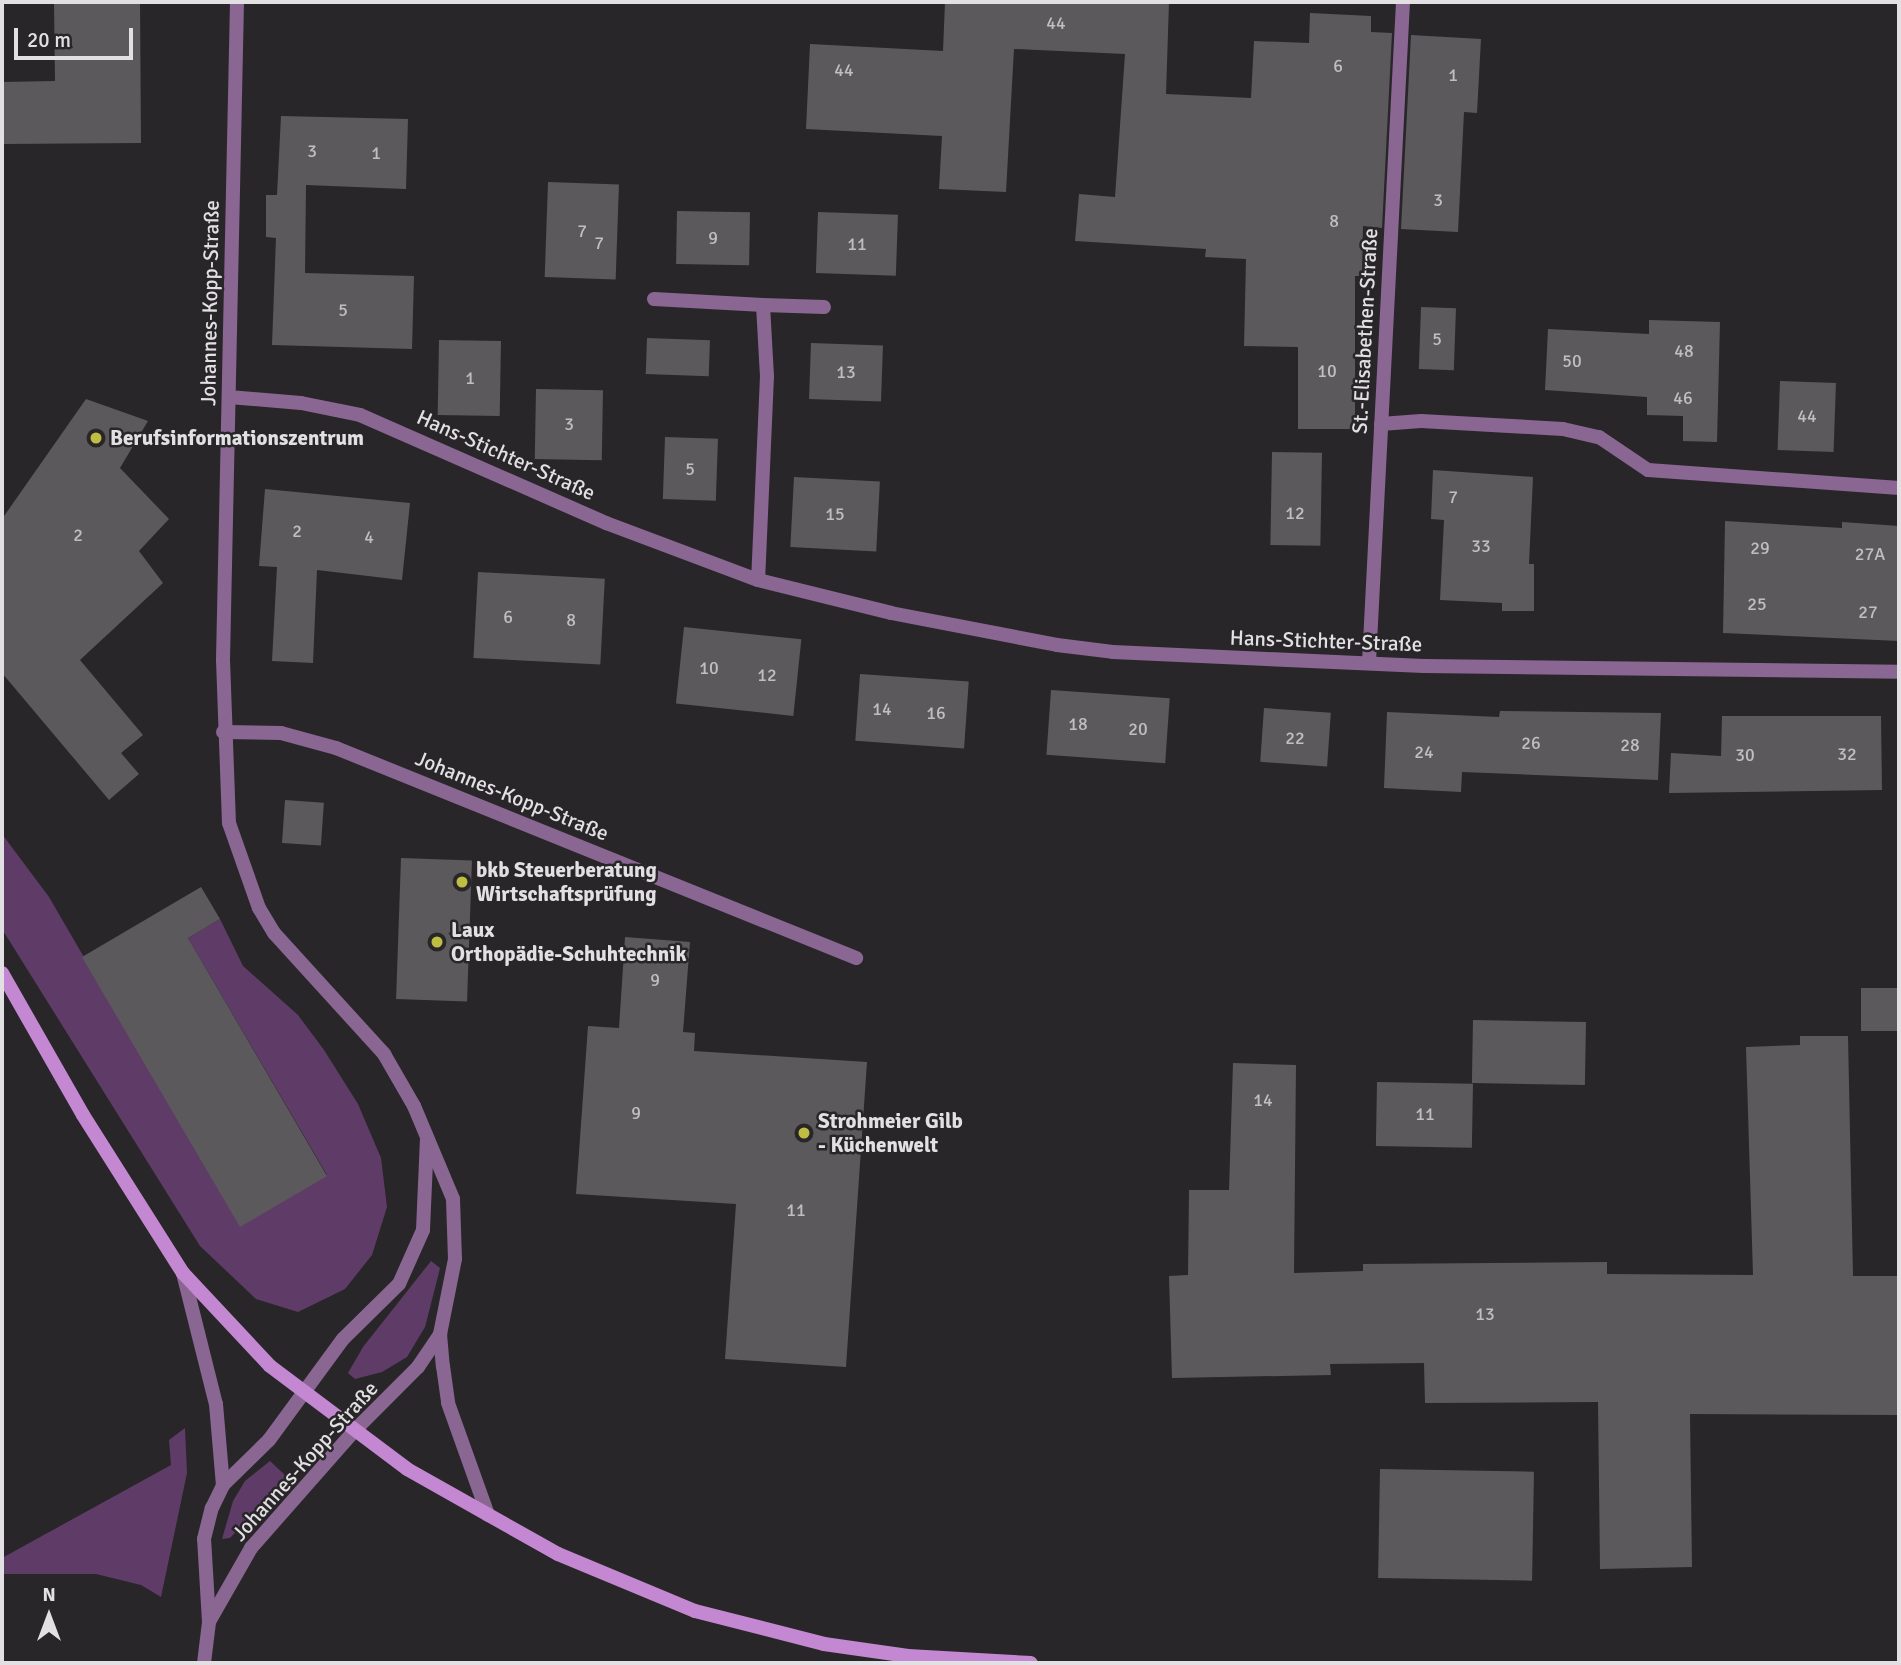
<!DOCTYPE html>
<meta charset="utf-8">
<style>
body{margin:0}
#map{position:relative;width:1901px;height:1665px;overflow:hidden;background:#292629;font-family:Signika,sans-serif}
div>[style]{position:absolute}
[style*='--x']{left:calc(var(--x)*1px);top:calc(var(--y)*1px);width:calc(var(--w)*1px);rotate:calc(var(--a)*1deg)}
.green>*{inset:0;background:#5f3c67}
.building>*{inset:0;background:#5c595c;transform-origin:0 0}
.minor>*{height:14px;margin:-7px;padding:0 7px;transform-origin:7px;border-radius:7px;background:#8a6693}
.secondary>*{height:14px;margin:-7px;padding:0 7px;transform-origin:7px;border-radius:7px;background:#c388d1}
.dots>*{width:19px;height:19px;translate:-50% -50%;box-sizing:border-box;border:4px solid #292629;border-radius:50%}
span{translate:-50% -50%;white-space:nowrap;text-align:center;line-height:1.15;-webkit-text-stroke:5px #292629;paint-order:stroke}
.number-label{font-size:18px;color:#c0bec0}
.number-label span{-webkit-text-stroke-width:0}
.street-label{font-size:21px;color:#e2e0e2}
.poi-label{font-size:21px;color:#e2e0e2;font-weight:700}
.left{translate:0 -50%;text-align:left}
.frame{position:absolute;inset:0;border:4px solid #e2e0e2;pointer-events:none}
.north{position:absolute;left:14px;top:1581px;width:70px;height:70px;-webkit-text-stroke:5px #292629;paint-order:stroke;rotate:0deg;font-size:19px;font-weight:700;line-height:28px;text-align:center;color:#e2e0e2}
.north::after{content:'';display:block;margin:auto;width:24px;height:32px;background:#e2e0e2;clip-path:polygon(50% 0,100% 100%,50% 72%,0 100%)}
.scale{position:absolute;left:14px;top:28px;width:119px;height:32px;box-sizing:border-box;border:4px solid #e2e0e2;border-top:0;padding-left:9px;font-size:21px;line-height:24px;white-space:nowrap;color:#e2e0e2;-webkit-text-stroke:5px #292629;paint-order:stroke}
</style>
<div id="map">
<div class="green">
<div style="clip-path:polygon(2px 834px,49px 897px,240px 1226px,327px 1175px,188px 938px,220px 919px,243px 966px,298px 1015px,324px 1050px,358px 1104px,381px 1158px,387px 1207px,372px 1255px,345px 1289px,298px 1312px,256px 1299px,200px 1246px,2px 929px)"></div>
<div style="clip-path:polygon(431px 1261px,440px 1268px,435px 1288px,425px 1327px,407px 1357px,382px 1372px,355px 1379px,348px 1373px,363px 1347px)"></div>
<div style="clip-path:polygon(185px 1428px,187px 1473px,161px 1597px,141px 1585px,96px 1574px,2px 1574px,2px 1558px,171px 1465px,169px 1440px)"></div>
<div style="clip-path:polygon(270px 1461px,287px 1477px,230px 1538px,222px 1539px,233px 1501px,245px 1481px)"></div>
</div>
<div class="building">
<div style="clip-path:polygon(54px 2px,140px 2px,141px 143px,2px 144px,2px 82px,55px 81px)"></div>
<div style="clip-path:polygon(945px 2px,1169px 2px,1166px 94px,1251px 98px,1254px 41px,1309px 43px,1310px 13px,1371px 16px,1371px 32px,1392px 33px,1382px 228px,1363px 226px,1362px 276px,1355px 276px,1355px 429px,1298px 429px,1298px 347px,1244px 346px,1246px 259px,1205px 257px,1206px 249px,1075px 241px,1079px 194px,1115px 197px,1125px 54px,1014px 49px,1006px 192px,939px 189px,942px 136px,806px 129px,810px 44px,943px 51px)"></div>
<div style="clip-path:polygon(1411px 35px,1481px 39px,1477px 113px,1464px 112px,1458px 232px,1401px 229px)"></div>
<div style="clip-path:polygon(281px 116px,408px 119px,406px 189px,306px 185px,305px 273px,414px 276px,412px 349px,272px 345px,276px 238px,266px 237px,266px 195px,277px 195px)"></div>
<div style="left:548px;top:182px;width:71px;height:95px;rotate:2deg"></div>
<div style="left:677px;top:211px;width:73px;height:53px;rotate:1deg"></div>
<div style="left:818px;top:212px;width:80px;height:61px;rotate:2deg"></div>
<div style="left:1421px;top:307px;width:35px;height:62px;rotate:2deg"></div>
<div style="clip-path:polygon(1649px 320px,1720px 322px,1717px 442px,1683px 441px,1683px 416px,1647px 415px,1647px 397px,1545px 390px,1548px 329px,1649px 334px)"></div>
<div style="left:647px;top:338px;width:63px;height:36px;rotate:2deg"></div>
<div style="left:439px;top:340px;width:62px;height:75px;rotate:1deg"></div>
<div style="left:811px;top:343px;width:72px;height:56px;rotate:2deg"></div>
<div style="left:1780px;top:381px;width:56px;height:69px;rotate:2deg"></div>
<div style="left:536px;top:389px;width:67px;height:70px;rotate:1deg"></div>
<div style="clip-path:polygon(86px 399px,148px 421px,120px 468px,169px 519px,139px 551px,163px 583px,80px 660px,143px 735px,121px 753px,139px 774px,109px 800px,2px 673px,2px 519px)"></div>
<div style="left:665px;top:437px;width:53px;height:62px;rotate:2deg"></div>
<div style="left:1272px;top:452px;width:50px;height:93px;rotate:1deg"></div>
<div style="clip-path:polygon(1433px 470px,1533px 477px,1529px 564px,1534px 564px,1534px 611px,1502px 611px,1502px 603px,1440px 600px,1444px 520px,1431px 519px)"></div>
<div style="left:794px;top:477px;width:86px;height:70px;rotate:3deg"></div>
<div style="clip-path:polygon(265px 489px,410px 503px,402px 580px,317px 570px,313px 663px,272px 661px,277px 567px,259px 566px)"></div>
<div style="clip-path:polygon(1725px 521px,1842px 528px,1842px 522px,1899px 526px,1899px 641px,1723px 633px)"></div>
<div style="left:478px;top:572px;width:127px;height:86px;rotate:3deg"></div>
<div style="left:684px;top:627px;width:118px;height:77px;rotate:6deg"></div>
<div style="left:860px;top:674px;width:109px;height:67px;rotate:4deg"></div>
<div style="left:1051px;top:690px;width:119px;height:65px;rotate:4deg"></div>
<div style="left:1264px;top:708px;width:67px;height:54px;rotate:4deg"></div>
<div style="clip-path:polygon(1500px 711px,1661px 713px,1658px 780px,1462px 772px,1461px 792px,1384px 788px,1387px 712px,1499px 717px)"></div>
<div style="clip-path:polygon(1722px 716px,1881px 716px,1882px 790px,1669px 793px,1671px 753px,1721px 756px)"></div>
<div style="left:285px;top:800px;width:39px;height:43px;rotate:4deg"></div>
<div style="left:401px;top:858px;width:71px;height:141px;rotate:2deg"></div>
<div style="clip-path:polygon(201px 887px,220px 919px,188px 938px,327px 1176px,240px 1227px,82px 957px)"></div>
<div style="clip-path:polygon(625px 937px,690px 942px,683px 1032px,695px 1033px,694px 1051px,867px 1062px,846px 1367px,725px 1359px,736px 1204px,576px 1194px,588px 1026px,619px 1028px)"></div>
<div style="left:1899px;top:988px;width:43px;height:38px;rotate:90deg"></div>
<div style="left:1473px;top:1020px;width:113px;height:63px;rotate:1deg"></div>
<div style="clip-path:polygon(1800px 1036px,1848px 1036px,1853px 1276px,1899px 1276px,1899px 1415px,1690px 1414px,1692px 1567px,1600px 1569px,1598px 1402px,1425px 1403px,1424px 1363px,1330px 1364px,1331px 1375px,1172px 1378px,1169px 1276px,1188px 1275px,1189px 1190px,1229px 1190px,1233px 1063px,1296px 1065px,1294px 1273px,1363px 1271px,1363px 1264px,1607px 1262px,1607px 1274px,1753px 1275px,1746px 1047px,1800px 1045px)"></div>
<div style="left:1377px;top:1082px;width:96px;height:64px;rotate:1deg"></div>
<div style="left:1380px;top:1469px;width:154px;height:109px;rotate:1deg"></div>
</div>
<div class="minor">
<div style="--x:237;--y:2;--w:658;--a:91.22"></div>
<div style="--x:223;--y:660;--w:163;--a:87.9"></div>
<div style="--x:229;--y:823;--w:90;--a:70.6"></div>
<div style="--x:259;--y:908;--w:29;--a:59"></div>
<div style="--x:274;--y:933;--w:164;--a:47.7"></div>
<div style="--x:384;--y:1054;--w:60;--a:60"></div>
<div style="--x:414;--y:1106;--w:101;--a:67.2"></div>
<div style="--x:453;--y:1199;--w:60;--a:88.1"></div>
<div style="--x:455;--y:1259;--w:76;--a:101.3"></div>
<div style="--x:440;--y:1334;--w:32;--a:85"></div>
<div style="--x:443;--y:1366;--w:37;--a:82"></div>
<div style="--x:448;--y:1403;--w:119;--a:70.3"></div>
<div style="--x:654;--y:299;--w:109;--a:3.2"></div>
<div style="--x:763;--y:305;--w:71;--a:86.8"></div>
<div style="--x:767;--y:376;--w:204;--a:92.5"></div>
<div style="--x:763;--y:305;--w:61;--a:1.9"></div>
<div style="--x:229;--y:397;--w:72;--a:4.8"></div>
<div style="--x:301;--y:403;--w:60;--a:11.5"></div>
<div style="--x:360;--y:415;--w:269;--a:23.7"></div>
<div style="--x:606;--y:523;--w:162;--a:20.6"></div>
<div style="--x:758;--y:580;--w:137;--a:13.9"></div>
<div style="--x:891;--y:613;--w:169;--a:10.9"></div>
<div style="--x:1057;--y:645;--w:56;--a:7.1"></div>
<div style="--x:1113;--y:652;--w:311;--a:2.6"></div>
<div style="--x:1424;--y:666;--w:475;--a:0.7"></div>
<div style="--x:1381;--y:424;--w:40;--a:-4.3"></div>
<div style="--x:1421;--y:421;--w:142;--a:3.2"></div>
<div style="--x:1563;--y:429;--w:37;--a:13"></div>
<div style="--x:1599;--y:437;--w:59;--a:34"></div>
<div style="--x:1648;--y:470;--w:252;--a:4.1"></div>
<div style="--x:1369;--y:662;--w:661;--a:-87.05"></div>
<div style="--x:223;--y:732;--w:58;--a:1"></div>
<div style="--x:281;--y:733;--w:57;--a:15.3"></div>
<div style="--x:336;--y:748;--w:561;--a:21.99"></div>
<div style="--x:183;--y:1273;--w:135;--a:75.9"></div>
<div style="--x:216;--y:1404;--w:81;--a:85.1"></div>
<div style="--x:210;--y:1620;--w:83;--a:-60.3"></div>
<div style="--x:251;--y:1548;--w:156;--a:-48.6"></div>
<div style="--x:354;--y:1431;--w:91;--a:-45"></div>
<div style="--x:418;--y:1367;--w:40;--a:-56"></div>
<div style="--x:204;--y:1663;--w:41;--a:-83"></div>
<div style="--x:209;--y:1622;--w:83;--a:-93.4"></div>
<div style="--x:204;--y:1539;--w:32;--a:-76"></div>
<div style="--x:212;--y:1508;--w:25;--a:-64"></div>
<div style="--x:223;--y:1485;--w:64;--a:-44.4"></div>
<div style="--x:269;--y:1440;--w:125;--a:-53.8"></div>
<div style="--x:343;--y:1339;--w:78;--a:-44.5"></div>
<div style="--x:399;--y:1284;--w:59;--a:-66"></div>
<div style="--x:423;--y:1230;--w:90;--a:-87.5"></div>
</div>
<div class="secondary">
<div style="--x:2;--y:973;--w:163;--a:60.3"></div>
<div style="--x:83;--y:1115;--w:187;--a:57.7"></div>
<div style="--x:183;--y:1273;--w:127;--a:46.9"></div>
<div style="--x:270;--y:1366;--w:171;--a:36.9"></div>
<div style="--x:407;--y:1469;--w:173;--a:29.4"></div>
<div style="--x:558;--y:1554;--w:148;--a:22.6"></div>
<div style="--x:695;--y:1611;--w:133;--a:14.3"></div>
<div style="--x:824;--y:1644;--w:85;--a:8.1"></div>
<div style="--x:908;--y:1656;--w:123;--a:3.3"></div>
</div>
<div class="dots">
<div style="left:96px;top:438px;background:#bebf42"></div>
<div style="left:462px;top:882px;background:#bebf42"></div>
<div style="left:437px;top:942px;background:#bebf42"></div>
<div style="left:804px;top:1133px;background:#bebf42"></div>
</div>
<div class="number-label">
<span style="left:1056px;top:23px">44</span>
<span style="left:1338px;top:66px">6</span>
<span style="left:844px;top:70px">44</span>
<span style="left:1453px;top:75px">1</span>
<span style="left:312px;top:151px">3</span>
<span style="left:376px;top:153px">1</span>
<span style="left:1438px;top:200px">3</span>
<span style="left:1334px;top:221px">8</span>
<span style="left:582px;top:231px">7</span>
<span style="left:713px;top:238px">9</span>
<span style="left:599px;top:243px">7</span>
<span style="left:857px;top:244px">11</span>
<span style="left:343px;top:310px">5</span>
<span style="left:1437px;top:339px">5</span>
<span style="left:1684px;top:351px">48</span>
<span style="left:1572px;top:361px">50</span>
<span style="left:1327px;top:371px">10</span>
<span style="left:846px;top:372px">13</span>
<span style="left:470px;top:378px">1</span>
<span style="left:1683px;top:398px">46</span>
<span style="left:1807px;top:416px">44</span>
<span style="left:569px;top:424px">3</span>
<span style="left:690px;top:469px">5</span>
<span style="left:1453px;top:497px">7</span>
<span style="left:1295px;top:513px">12</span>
<span style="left:835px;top:514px">15</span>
<span style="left:297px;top:531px">2</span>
<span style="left:78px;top:535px">2</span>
<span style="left:369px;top:537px">4</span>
<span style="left:1481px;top:546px">33</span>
<span style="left:1760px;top:548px">29</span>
<span style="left:1870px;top:554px">27A</span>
<span style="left:1757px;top:604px">25</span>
<span style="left:1868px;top:612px">27</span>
<span style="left:508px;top:617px">6</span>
<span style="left:571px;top:620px">8</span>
<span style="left:709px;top:668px">10</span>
<span style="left:767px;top:675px">12</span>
<span style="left:882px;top:709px">14</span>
<span style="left:936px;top:713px">16</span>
<span style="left:1078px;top:724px">18</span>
<span style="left:1138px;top:729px">20</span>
<span style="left:1295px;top:738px">22</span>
<span style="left:1531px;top:743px">26</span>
<span style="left:1630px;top:745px">28</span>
<span style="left:1424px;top:752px">24</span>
<span style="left:1847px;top:754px">32</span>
<span style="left:1745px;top:755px">30</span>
<span style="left:655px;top:980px">9</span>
<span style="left:1263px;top:1100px">14</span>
<span style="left:636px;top:1113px">9</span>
<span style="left:1425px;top:1114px">11</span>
<span style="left:796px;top:1210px">11</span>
<span style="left:1485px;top:1314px">13</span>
</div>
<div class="street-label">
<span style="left:210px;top:303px;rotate:-89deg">Johannes-Kopp-Straße</span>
<span style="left:1365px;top:331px;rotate:-87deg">St.-Elisabethen-Straße</span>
<span style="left:506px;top:455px;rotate:24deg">Hans-Stichter-Straße</span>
<span style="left:1326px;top:641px;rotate:2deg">Hans-Stichter-Straße</span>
<span style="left:512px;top:796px;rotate:22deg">Johannes-Kopp-Straße</span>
<span style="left:305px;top:1461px;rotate:-48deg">Johannes-Kopp-Straße</span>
</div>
<div class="poi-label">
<span class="left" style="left:110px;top:438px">Berufsinformationszentrum</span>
<span class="left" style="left:476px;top:882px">bkb Steuerberatung<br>Wirtschaftsprüfung</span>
<span class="left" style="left:451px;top:942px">Laux<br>Orthopädie-Schuhtechnik</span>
<span class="left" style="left:818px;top:1133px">Strohmeier Gilb<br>- Küchenwelt</span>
</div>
<div class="frame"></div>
<div class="north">N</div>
<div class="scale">20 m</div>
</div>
